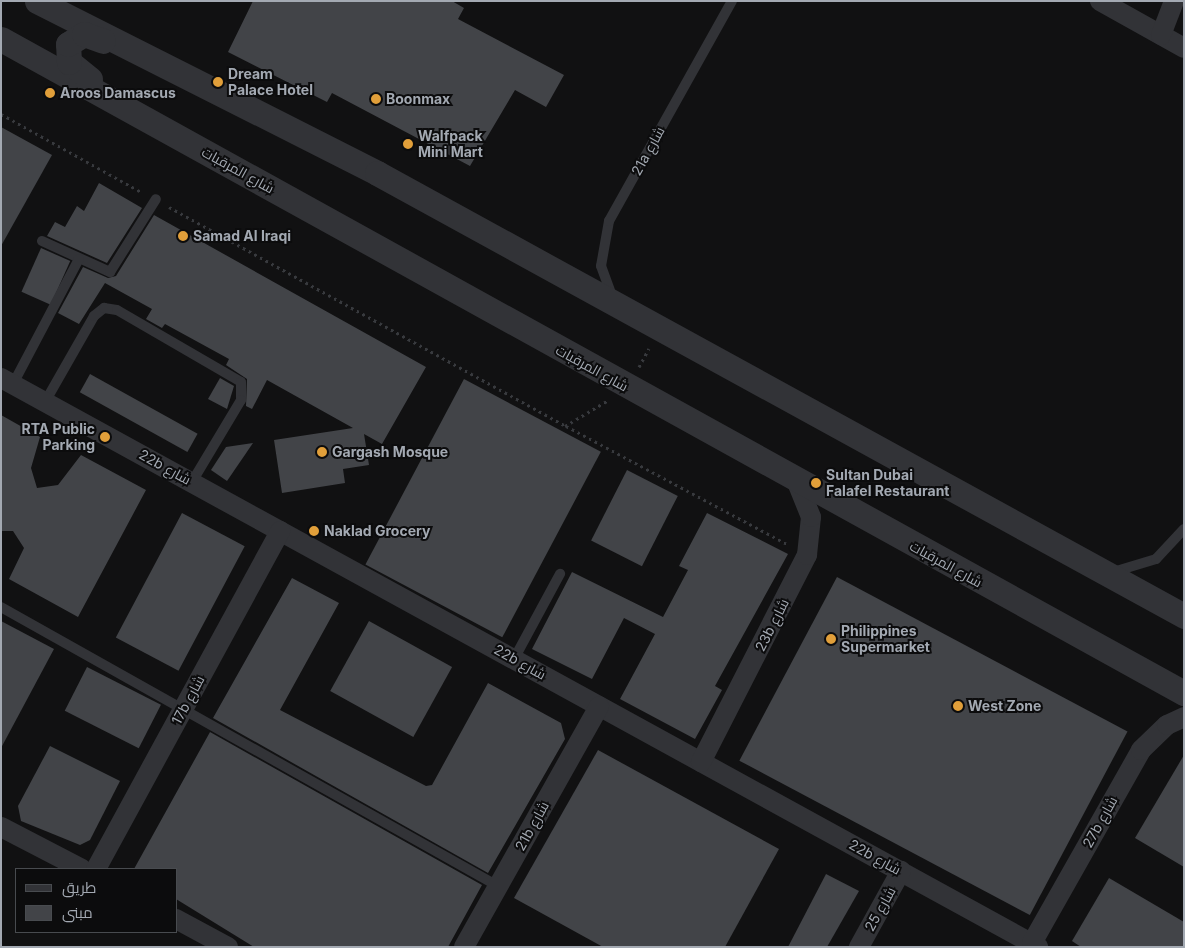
<!DOCTYPE html>
<meta charset="utf-8">
<style>
body{margin:0}
#map{position:relative;width:1185px;height:948px;overflow:hidden;background:#111112;font-family:Inter,Cairo,sans-serif}
div>[style]{position:absolute}
[style*='--x']{left:calc(var(--x)*1px);top:calc(var(--y)*1px);width:calc(var(--w)*1px);rotate:calc(var(--a)*1deg)}
.building>*{inset:0;background:#424448;transform-origin:0 0}
.path>*{height:3px;margin-top:-1.5px;transform-origin:0;background:repeating-linear-gradient(90deg,#383a3e 0 2.5px,transparent 0 6.5px)}
.service>*{height:10px;margin:-5px;padding:0 5px;transform-origin:5px;border-radius:5px;background:#323337}
.minor>*{height:20px;margin:-10px;padding:0 10px;transform-origin:10px;border-radius:10px;background:#323337}
.tertiary>*{height:25px;margin:-12.5px;padding:0 12.5px;transform-origin:12.5px;border-radius:12.5px;background:#323337}
.dots>*{width:14px;height:14px;translate:-50% -50%;box-sizing:border-box;border:2px solid #0c0c0d;border-radius:50%}
span{translate:-50% -50%;white-space:nowrap;text-align:center;line-height:1.15;-webkit-text-stroke:4px #0c0c0d;paint-order:stroke}
.poi-label{font-size:14px;color:#a3a9b2;font-weight:700}
.left{translate:0 -50%;text-align:left}
.right{translate:-100% -50%;text-align:right}
.street-label{font-size:14px;color:#a3a9b2}
.frame{position:absolute;inset:0;border:2px solid #a3a9b2;pointer-events:none}
.legend{position:absolute;left:15px;top:868px;width:162px;height:65px;box-sizing:border-box;background:#0c0c0d;border:1px solid #484b4f;margin:0;padding:6px 9px;list-style:none;font-size:15px;color:#a3a9b2}
.legend li{display:flex;align-items:center;gap:10px;height:25px}
.legend b{width:25px;border:1px solid #484b4f}
</style>
<div id="map">
<div class="building">
<div style="clip-path:polygon(253px 1px,452px 1px,464px 8px,458px 19px,564px 75px,546px 107px,515px 90px,470px 166px,332px 93px,327px 102px,228px 52px)"></div>
<div style="clip-path:polygon(1px 127px,52px 155px,1px 246px)"></div>
<div style="clip-path:polygon(99px 183px,142px 208px,107px 263px,47px 236px,55px 222px,65px 227px,77px 206px,84px 211px)"></div>
<div style="clip-path:polygon(154px 215px,426px 367px,382px 444px,364px 434px,369px 465px,343px 469px,345px 483px,282px 493px,274px 440px,353px 428px,267px 380px,252px 409px,246px 406px,247px 379px,226px 365px,229px 359px,165px 324px,162px 328px,146px 319px,152px 309px,105px 283px,79px 324px,58px 313px,83px 267px,108px 278px,116px 276px)"></div>
<div style="left:41px;top:248px;width:32px;height:48px;rotate:24deg"></div>
<div style="left:90px;top:374px;width:123px;height:21px;rotate:29deg"></div>
<div style="clip-path:polygon(220px 378px,234px 386px,227px 409px,208px 399px)"></div>
<div style="left:464px;top:379px;width:155px;height:210px;rotate:28deg"></div>
<div style="clip-path:polygon(1px 415px,40px 437px,31px 468px,37px 488px,58px 485px,81px 455px,146px 490px,78px 617px,9px 579px,24px 548px,13px 531px,1px 531px)"></div>
<div style="clip-path:polygon(253px 443px,227px 481px,211px 470px,226px 447px)"></div>
<div style="left:627px;top:470px;width:57px;height:79px;rotate:27deg"></div>
<div style="left:182px;top:513px;width:71px;height:141px;rotate:28deg"></div>
<div style="clip-path:polygon(707px 513px,788px 554px,715px 686px,722px 690px,695px 739px,620px 699px,655px 634px,624px 618px,592px 679px,532px 649px,572px 572px,663px 617px,688px 570px,679px 566px)"></div>
<div style="left:837px;top:577px;width:329px;height:208px;rotate:28deg"></div>
<div style="clip-path:polygon(292px 578px,339px 603px,280px 710px,426px 786px,432px 785px,488px 683px,561px 723px,565px 739px,488px 873px,213px 718px)"></div>
<div style="clip-path:polygon(1px 621px,54px 649px,1px 748px)"></div>
<div style="left:369px;top:621px;width:95px;height:80px;rotate:29deg"></div>
<div style="left:87px;top:667px;width:83px;height:49px;rotate:27deg"></div>
<div style="clip-path:polygon(210px 732px,482px 885px,448px 947px,254px 947px,176px 899px,176px 869px,134px 869px)"></div>
<div style="clip-path:polygon(50px 746px,120px 781px,90px 840px,80px 845px,21px 821px,18px 806px)"></div>
<div style="clip-path:polygon(598px 750px,779px 849px,725px 947px,603px 947px,514px 898px)"></div>
<div style="clip-path:polygon(1184px 755px,1184px 867px,1135px 838px)"></div>
<div style="clip-path:polygon(826px 874px,859px 891px,827px 947px,788px 947px)"></div>
<div style="clip-path:polygon(1109px 878px,1184px 922px,1184px 947px,1081px 947px,1072px 941px)"></div>
</div>
<div class="path">
<div style="--x:1;--y:114;--w:162;--a:29.1"></div>
<div style="--x:169;--y:207;--w:453;--a:28.9"></div>
<div style="--x:565;--y:426;--w:49;--a:-30.8"></div>
<div style="--x:639;--y:367;--w:21;--a:-62"></div>
<div style="--x:566;--y:426;--w:251;--a:28.1"></div>
</div>
<div class="service">
<div style="--x:42;--y:241;--w:75;--a:24.5"></div>
<div style="--x:110;--y:272;--w:86;--a:-57.8"></div>
<div style="--x:612;--y:296;--w:32;--a:-110"></div>
<div style="--x:601;--y:266;--w:46;--a:-79.9"></div>
<div style="--x:609;--y:221;--w:252;--a:-60.8"></div>
<div style="--x:13;--y:384;--w:141;--a:-62.2"></div>
<div style="--x:45;--y:402;--w:99;--a:-60.3"></div>
<div style="--x:94;--y:316;--w:13;--a:-39"></div>
<div style="--x:104;--y:308;--w:13;--a:9"></div>
<div style="--x:117;--y:310;--w:143;--a:30.1"></div>
<div style="--x:241;--y:382;--w:18;--a:90"></div>
<div style="--x:241;--y:400;--w:96;--a:120.9"></div>
<div style="--x:1113;--y:572;--w:45;--a:-16.8"></div>
<div style="--x:1156;--y:559;--w:41;--a:-47"></div>
<div style="--x:1;--y:607;--w:570;--a:29.31"></div>
<div style="--x:514;--y:659;--w:97;--a:-61.6"></div>
</div>
<div class="minor">
<div style="--x:1100;--y:1;--w:96;--a:29.2"></div>
<div style="--x:1161;--y:35;--w:36;--a:-69"></div>
<div style="--x:1;--y:378;--w:1183;--a:28.75"></div>
<div style="--x:701;--y:762;--w:233;--a:-62.9"></div>
<div style="--x:807;--y:555;--w:38;--a:-84"></div>
<div style="--x:811;--y:517;--w:38;--a:-112"></div>
<div style="--x:1;--y:827;--w:91;--a:27.4"></div>
<div style="--x:96;--y:869;--w:385;--a:-61.4"></div>
<div style="--x:176;--y:919;--w:59;--a:28.3"></div>
<div style="--x:1032;--y:943;--w:222;--a:-60.5"></div>
<div style="--x:1141;--y:750;--w:36;--a:-44"></div>
<div style="--x:1167;--y:725;--w:19;--a:-25"></div>
<div style="--x:464;--y:947;--w:276;--a:-60.7"></div>
<div style="--x:859;--y:947;--w:87;--a:-61.1"></div>
</div>
<div class="tertiary">
<div style="--x:37;--y:1;--w:381;--a:26.8"></div>
<div style="--x:377;--y:173;--w:921;--a:28.76"></div>
<div style="--x:1;--y:39;--w:1352;--a:28.94"></div>
<div style="--x:90;--y:79;--w:27;--a:-141"></div>
<div style="--x:69;--y:62;--w:18;--a:-93"></div>
<div style="--x:68;--y:44;--w:19;--a:-32"></div>
<div style="--x:84;--y:34;--w:20;--a:20"></div>
</div>
<div class="dots">
<div style="left:218px;top:82px;background:#e19f3a"></div>
<div style="left:50px;top:93px;background:#e19f3a"></div>
<div style="left:376px;top:99px;background:#e19f3a"></div>
<div style="left:408px;top:144px;background:#e19f3a"></div>
<div style="left:183px;top:236px;background:#e19f3a"></div>
<div style="left:105px;top:437px;background:#e19f3a"></div>
<div style="left:322px;top:452px;background:#e19f3a"></div>
<div style="left:816px;top:483px;background:#e19f3a"></div>
<div style="left:314px;top:531px;background:#e19f3a"></div>
<div style="left:831px;top:639px;background:#e19f3a"></div>
<div style="left:958px;top:706px;background:#e19f3a"></div>
</div>
<div class="poi-label">
<span class="left" style="left:228px;top:82px">Dream<br>Palace Hotel</span>
<span class="left" style="left:60px;top:93px">Aroos Damascus</span>
<span class="left" style="left:386px;top:99px">Boonmax</span>
<span class="left" style="left:418px;top:144px">Walfpack<br>Mini Mart</span>
<span class="left" style="left:193px;top:236px">Samad Al Iraqi</span>
<span class="right" style="left:95px;top:437px">RTA Public<br>Parking</span>
<span class="left" style="left:332px;top:452px">Gargash Mosque</span>
<span class="left" style="left:826px;top:483px">Sultan Dubai<br>Falafel Restaurant</span>
<span class="left" style="left:324px;top:531px">Naklad Grocery</span>
<span class="left" style="left:841px;top:639px">Philippines<br>Supermarket</span>
<span class="left" style="left:968px;top:706px">West Zone</span>
</div>
<div class="street-label">
<span style="left:648px;top:151px;rotate:-61deg">21a شارع</span>
<span style="left:238px;top:170px;rotate:29deg">شارع المرقبات</span>
<span style="left:592px;top:368px;rotate:29deg">شارع المرقبات</span>
<span style="left:165px;top:467px;rotate:29deg">22b شارع</span>
<span style="left:946px;top:564px;rotate:29deg">شارع المرقبات</span>
<span style="left:772px;top:625px;rotate:-63deg">23b شارع</span>
<span style="left:520px;top:662px;rotate:29deg">22b شارع</span>
<span style="left:188px;top:700px;rotate:-62deg">17b شارع</span>
<span style="left:1100px;top:822px;rotate:-61deg">27b شارع</span>
<span style="left:532px;top:826px;rotate:-61deg">21b شارع</span>
<span style="left:875px;top:857px;rotate:29deg">22b شارع</span>
<span style="left:880px;top:909px;rotate:-61deg">شارع 25</span>
</div>
<div class="frame"></div>
<ul class="legend">
<li><b style="height:6px;background:#323337"></b>طريق</li>
<li><b style="height:14px;background:#424448"></b>مبنى</li>
</ul>
</div>
